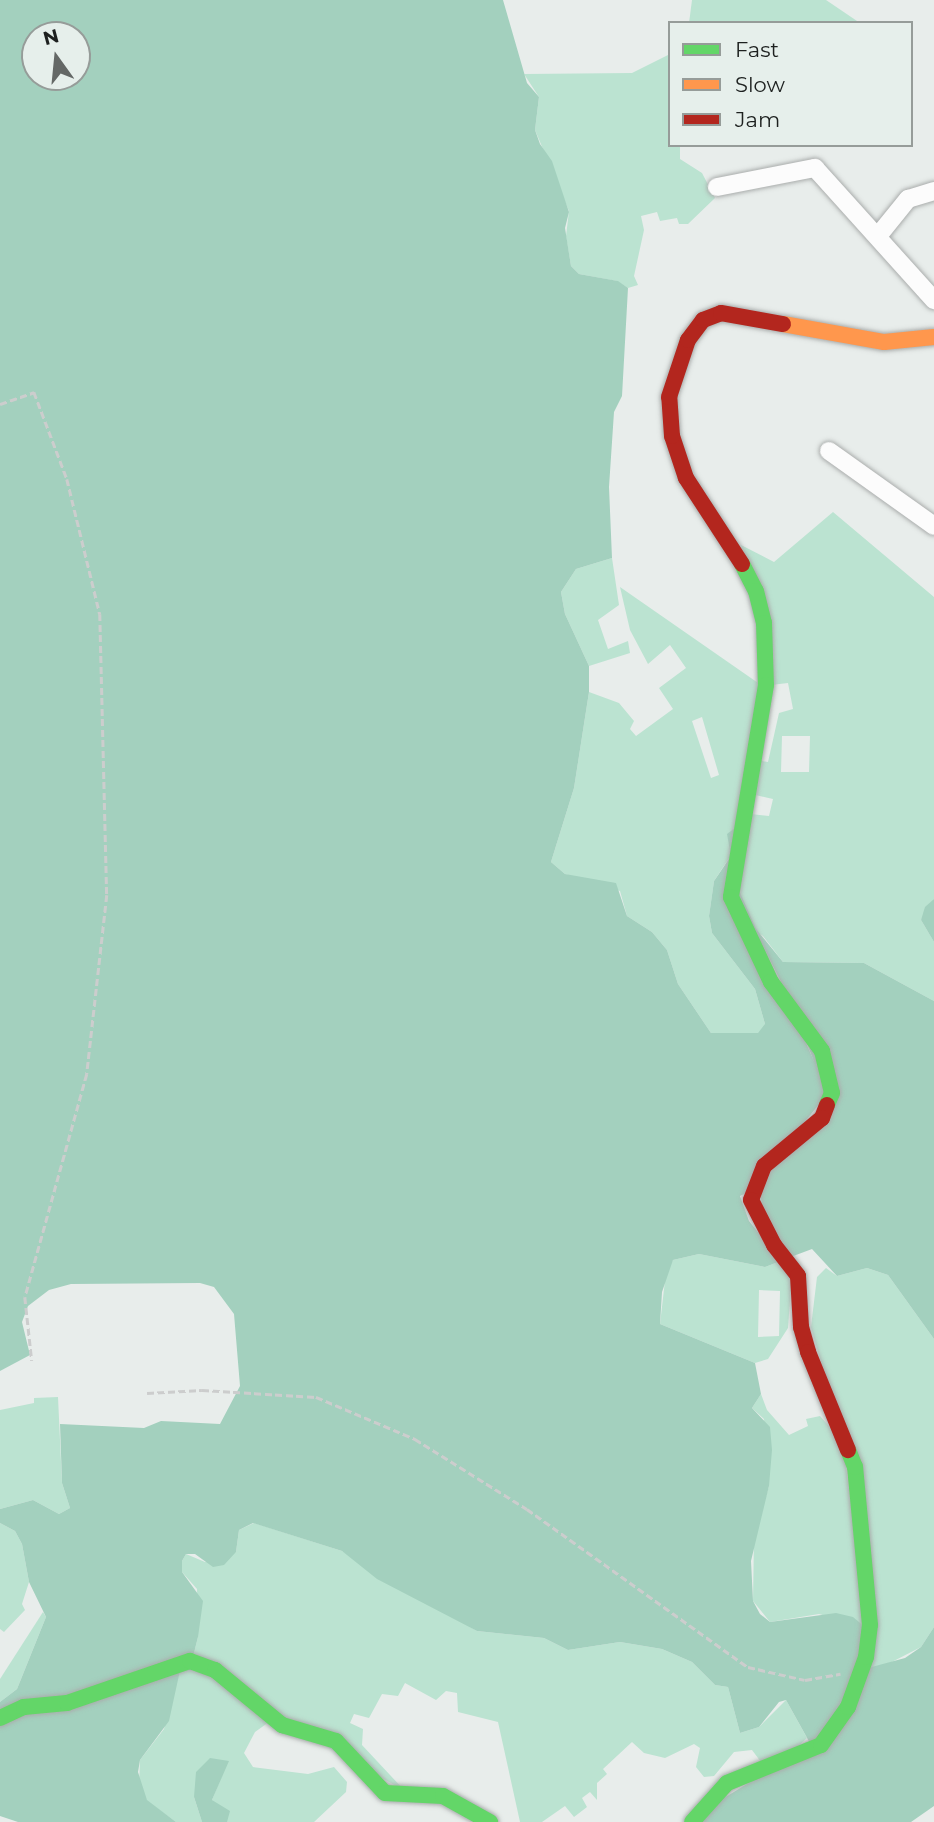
<!DOCTYPE html>
<style>
body{margin:0}
#map{position:relative;width:934px;height:1822px;overflow:hidden;background:#e8edeb;font-family:Montserrat,sans-serif}
div>[style]{position:absolute}
[style*='--x']{left:calc(var(--x)*1px);top:calc(var(--y)*1px);width:calc(var(--w)*1px);rotate:calc(var(--a)*1deg)}
.green>*{inset:0;background:#bbe3d1}
.forest>*{inset:0;background:#a3d0be}
.path>*{height:2.5px;margin-top:-1.25px;transform-origin:0;background:repeating-linear-gradient(90deg,#cccdcd 0 7px,transparent 0 10.5px)}
.roads{filter:drop-shadow(0 0 2px #aaadac) drop-shadow(0 0 2px #aaadac)}
.street>*{height:18px;margin:-9px;padding:0 9px;transform-origin:9px;border-radius:9px;background:#fcfcfc}
.fast>*{height:16px;margin:-8px;padding:0 8px;transform-origin:8px;border-radius:8px;background:#63d668}
.slow>*{height:16px;margin:-8px;padding:0 8px;transform-origin:8px;border-radius:8px;background:#ff974d}
.jam>*{height:16px;margin:-8px;padding:0 8px;transform-origin:8px;border-radius:8px;background:#b3261e}
span{translate:-50% -50%;white-space:nowrap;text-align:center;line-height:1.15;-webkit-text-stroke:5px #e6efeb;paint-order:stroke}
.legend{position:absolute;left:668px;top:21px;width:245px;height:126px;box-sizing:border-box;background:#e6efeb;border:2px solid #969c99;margin:0;padding:9px 12px;list-style:none;font-size:21px;color:#1d201f}
.legend li{display:flex;align-items:center;gap:14px;height:35px}
.legend b{width:35px;border:2px solid #969c99}
.north{position:absolute;left:21px;top:21px;width:70px;height:70px;box-sizing:border-box;background:#e6efeb;border:2px solid #969c99;border-radius:50%;rotate:345deg;font-size:19px;font-weight:700;line-height:28px;text-align:center;color:#1d201f}
.north::after{content:'';display:block;margin:auto;width:24px;height:32px;background:#646866;clip-path:polygon(50% 0,100% 100%,50% 72%,0 100%)}
</style>
<div id="map">
<div class="green">
<div style="clip-path:polygon(692px 0,826px 0,860px 23px,689px 23px)"></div>
<div style="clip-path:polygon(670px 54px,670px 145px,680px 145px,680px 159px,702px 173px,715px 198px,688px 224px,679px 224px,677px 218px,660px 221px,657px 212px,641px 216px,644px 230px,634px 276px,638px 285px,628px 288px,617px 281px,579px 274px,571px 266px,566px 236px,569px 211px,535px 130px,539px 97px,524px 74px,632px 73px)"></div>
<div style="clip-path:polygon(evenodd,833px 512px,934px 597px,934px 899px,921px 920px,934px 942px,934px 1001px,864px 963px,783px 962px,763px 936px,744px 923px,738px 876px,751px 814px,769px 816px,773px 799px,751px 794px,756px 760px,768px 762px,779px 713px,793px 709px,788px 683px,771px 685px,741px 545px,774px 562px,833px 512px,782px 736px,810px 736px,809px 772px,781px 772px,782px 736px)"></div>
<div style="clip-path:polygon(612px 558px,619px 605px,598px 620px,608px 649px,628px 641px,630px 653px,589px 666px,565px 614px,561px 592px,576px 569px)"></div>
<div style="clip-path:polygon(evenodd,620px 587px,761px 685px,731px 855px,714px 881px,709px 916px,712px 933px,755px 989px,765px 1024px,764px 1031px,758px 1033px,711px 1033px,678px 984px,667px 950px,652px 932px,627px 916px,620px 891px,565px 874px,551px 862px,574px 788px,589px 692px,619px 703px,634px 721px,630px 729px,636px 736px,673px 709px,659px 688px,686px 668px,670px 645px,648px 664px,630px 630px,620px 587px,702px 717px,719px 775px,711px 778px,692px 721px,702px 717px)"></div>
<div style="clip-path:polygon(evenodd,699px 1254px,765px 1267px,781px 1261px,792px 1275px,788px 1328px,768px 1359px,755px 1363px,660px 1324px,666px 1272px,673px 1260px,699px 1254px,759px 1290px,780px 1291px,779px 1336px,758px 1337px,759px 1290px)"></div>
<div style="clip-path:polygon(826px 1268px,837px 1276px,867px 1268px,888px 1275px,934px 1339px,934px 1627px,921px 1647px,882px 1667px,868px 1668px,865px 1516px,811px 1327px,817px 1277px)"></div>
<div style="clip-path:polygon(761px 1394px,767px 1410px,789px 1435px,808px 1426px,806px 1419px,820px 1416px,843px 1442px,866px 1628px,819px 1614px,770px 1622px,753px 1601px,754px 1538px,769px 1486px,764px 1419px,752px 1408px)"></div>
<div style="clip-path:polygon(58px 1397px,62px 1483px,70px 1508px,59px 1514px,33px 1500px,0 1509px,0 1410px,34px 1403px,34px 1398px)"></div>
<div style="clip-path:polygon(0 1523px,15px 1531px,22px 1544px,29px 1582px,22px 1604px,25px 1610px,4px 1632px,0 1629px)"></div>
<div style="clip-path:polygon(254px 1523px,342px 1551px,477px 1631px,544px 1638px,568px 1650px,620px 1642px,662px 1649px,692px 1662px,715px 1685px,728px 1687px,740px 1733px,759px 1727px,786px 1700px,807px 1738px,794px 1750px,761px 1762px,752px 1750px,734px 1752px,714px 1776px,704px 1777px,696px 1767px,700px 1748px,694px 1744px,665px 1758px,644px 1753px,632px 1742px,603px 1769px,607px 1774px,597px 1783px,597px 1800px,590px 1792px,582px 1798px,587px 1807px,574px 1817px,565px 1806px,542px 1822px,520px 1822px,498px 1722px,458px 1712px,457px 1693px,446px 1691px,436px 1700px,405px 1683px,398px 1696px,382px 1694px,369px 1718px,354px 1714px,350px 1723px,363px 1729px,362px 1745px,405px 1791px,283px 1722px,193px 1657px,198px 1637px,197px 1589px,182px 1572px,182px 1561px,186px 1554px,205px 1562px,236px 1552px,239px 1530px)"></div>
<div style="clip-path:polygon(43px 1612px,46px 1617px,17px 1689px,0 1702px,0 1679px)"></div>
<div style="clip-path:polygon(192px 1663px,269px 1722px,255px 1732px,244px 1753px,253px 1767px,308px 1774px,334px 1767px,347px 1782px,346px 1792px,314px 1822px,227px 1822px,212px 1800px,228px 1761px,194px 1797px,202px 1822px,176px 1822px,147px 1801px,139px 1786px,140px 1760px,164px 1729px,181px 1666px)"></div>
</div>
<div class="forest">
<div style="clip-path:polygon(evenodd,0 0,503px 0,527px 83px,539px 97px,535px 130px,540px 144px,552px 161px,569px 212px,565px 228px,571px 266px,579px 274px,618px 281px,628px 288px,622px 396px,614px 412px,609px 487px,612px 558px,576px 569px,561px 592px,565px 614px,589px 666px,589px 692px,574px 788px,551px 862px,565px 874px,616px 883px,627px 916px,652px 932px,667px 950px,678px 984px,711px 1033px,758px 1033px,765px 1024px,755px 989px,712px 933px,709px 916px,714px 881px,731px 856px,727px 834px,735px 828px,731px 872px,828px 1093px,748px 1192px,740px 1196px,749px 1221px,781px 1261px,765px 1267px,699px 1254px,673px 1260px,662px 1292px,660px 1324px,755px 1363px,761px 1394px,752px 1408px,770px 1427px,772px 1450px,769px 1486px,751px 1561px,753px 1601px,760px 1614px,770px 1622px,836px 1613px,853px 1617px,866px 1628px,868px 1668px,905px 1658px,921px 1647px,934px 1627px,934px 1806px,911px 1822px,699px 1822px,719px 1801px,811px 1745px,786px 1700px,779px 1702px,759px 1727px,740px 1733px,728px 1687px,715px 1685px,692px 1662px,662px 1649px,620px 1642px,568px 1650px,544px 1638px,477px 1631px,377px 1579px,342px 1551px,253px 1523px,239px 1530px,236px 1552px,224px 1565px,213px 1567px,195px 1554px,186px 1554px,182px 1561px,182px 1572px,203px 1601px,198px 1637px,193px 1657px,181px 1666px,169px 1721px,140px 1760px,138px 1772px,147px 1800px,176px 1822px,18px 1822px,0 1816px,0 1702px,17px 1689px,46px 1617px,29px 1582px,22px 1544px,15px 1531px,0 1523px,0 1509px,33px 1500px,59px 1514px,70px 1508px,62px 1483px,60px 1424px,144px 1428px,161px 1421px,220px 1424px,240px 1386px,234px 1314px,214px 1287px,200px 1283px,71px 1284px,49px 1290px,28px 1306px,22px 1322px,30px 1355px,0 1371px,0 0,35px 35px,77px 35px,77px 77px,35px 77px,35px 35px)"></div>
<div style="clip-path:polygon(934px 899px,934px 942px,921px 920px,925px 907px)"></div>
<div style="clip-path:polygon(752px 924px,783px 962px,864px 963px,934px 1001px,934px 1339px,888px 1275px,867px 1268px,837px 1276px,812px 1249px,788px 1258px,764px 1221px,759px 1183px,832px 1111px,794px 1008px)"></div>
<div style="clip-path:polygon(210px 1758px,229px 1761px,212px 1800px,230px 1811px,227px 1822px,202px 1822px,194px 1797px,196px 1772px)"></div>
</div>
<div class="path">
<div style="--x:0;--y:404;--w:36;--a:-19"></div>
<div style="--x:34;--y:392;--w:93;--a:69.2"></div>
<div style="--x:67;--y:479;--w:139;--a:76.3"></div>
<div style="--x:100;--y:614;--w:281;--a:88.6"></div>
<div style="--x:107;--y:895;--w:180;--a:96.4"></div>
<div style="--x:87;--y:1074;--w:231;--a:105.5"></div>
<div style="--x:25;--y:1297;--w:64;--a:83.8"></div>
<div style="--x:147;--y:1393;--w:55;--a:-3.1"></div>
<div style="--x:202;--y:1390;--w:114;--a:3.5"></div>
<div style="--x:316;--y:1397;--w:108;--a:23"></div>
<div style="--x:415;--y:1439;--w:132;--a:32"></div>
<div style="--x:527;--y:1509;--w:272;--a:35.6"></div>
<div style="--x:748;--y:1667;--w:58;--a:12.8"></div>
<div style="--x:805;--y:1680;--w:36;--a:-10"></div>
</div>
<div class="roads">
<div class="street">
<div style="--x:717;--y:187;--w:100;--a:-11"></div>
<div style="--x:815;--y:168;--w:178;--a:48"></div>
<div style="--x:878;--y:236;--w:48;--a:-51"></div>
<div style="--x:908;--y:199;--w:27;--a:-17"></div>
<div style="--x:829;--y:451;--w:129;--a:35.5"></div>
</div>
<div class="fast">
<div style="--x:742;--y:564;--w:30;--a:63"></div>
<div style="--x:756;--y:591;--w:33;--a:76"></div>
<div style="--x:764;--y:623;--w:62;--a:88.2"></div>
<div style="--x:766;--y:685;--w:215;--a:99.4"></div>
<div style="--x:731;--y:897;--w:94;--a:64.8"></div>
<div style="--x:771;--y:982;--w:86;--a:53.5"></div>
<div style="--x:822;--y:1051;--w:43;--a:76.6"></div>
<div style="--x:832;--y:1093;--w:13;--a:113"></div>
<div style="--x:0;--y:1718;--w:26;--a:-25"></div>
<div style="--x:24;--y:1707;--w:43;--a:-5.3"></div>
<div style="--x:67;--y:1703;--w:130;--a:-18.9"></div>
<div style="--x:190;--y:1661;--w:27;--a:20"></div>
<div style="--x:215;--y:1670;--w:87;--a:39.4"></div>
<div style="--x:282;--y:1725;--w:56;--a:16.5"></div>
<div style="--x:336;--y:1741;--w:71;--a:46.7"></div>
<div style="--x:385;--y:1793;--w:58;--a:3"></div>
<div style="--x:443;--y:1796;--w:54;--a:29"></div>
<div style="--x:692;--y:1822;--w:52;--a:-48.1"></div>
<div style="--x:727;--y:1783;--w:101;--a:-22"></div>
<div style="--x:821;--y:1745;--w:47;--a:-54.6"></div>
<div style="--x:848;--y:1707;--w:53;--a:-70.2"></div>
<div style="--x:866;--y:1657;--w:32;--a:-83"></div>
<div style="--x:870;--y:1625;--w:159;--a:-95.4"></div>
<div style="--x:855;--y:1467;--w:18;--a:-112"></div>
</div>
<div class="slow">
<div style="--x:783;--y:324;--w:103;--a:10.1"></div>
<div style="--x:884;--y:342;--w:50;--a:-5.7"></div>
</div>
<div class="jam">
<div style="--x:742;--y:564;--w:103;--a:-123.1"></div>
<div style="--x:686;--y:478;--w:44;--a:-108.4"></div>
<div style="--x:672;--y:436;--w:39;--a:-94"></div>
<div style="--x:669;--y:397;--w:60;--a:-71.6"></div>
<div style="--x:688;--y:340;--w:25;--a:-53"></div>
<div style="--x:703;--y:320;--w:19;--a:-21"></div>
<div style="--x:721;--y:313;--w:63;--a:10.1"></div>
<div style="--x:827;--y:1105;--w:14;--a:111"></div>
<div style="--x:822;--y:1118;--w:75;--a:140.4"></div>
<div style="--x:764;--y:1166;--w:36;--a:111"></div>
<div style="--x:751;--y:1200;--w:51;--a:62.9"></div>
<div style="--x:774;--y:1245;--w:39;--a:52"></div>
<div style="--x:798;--y:1276;--w:51;--a:86.6"></div>
<div style="--x:801;--y:1327;--w:26;--a:74"></div>
<div style="--x:808;--y:1352;--w:106;--a:67.8"></div>
</div>
</div>
<ul class="legend">
<li><b style="height:9px;background:#63d668"></b>Fast</li>
<li><b style="height:9px;background:#ff974d"></b>Slow</li>
<li><b style="height:9px;background:#b3261e"></b>Jam</li>
</ul>
<div class="north">N</div>
</div>
